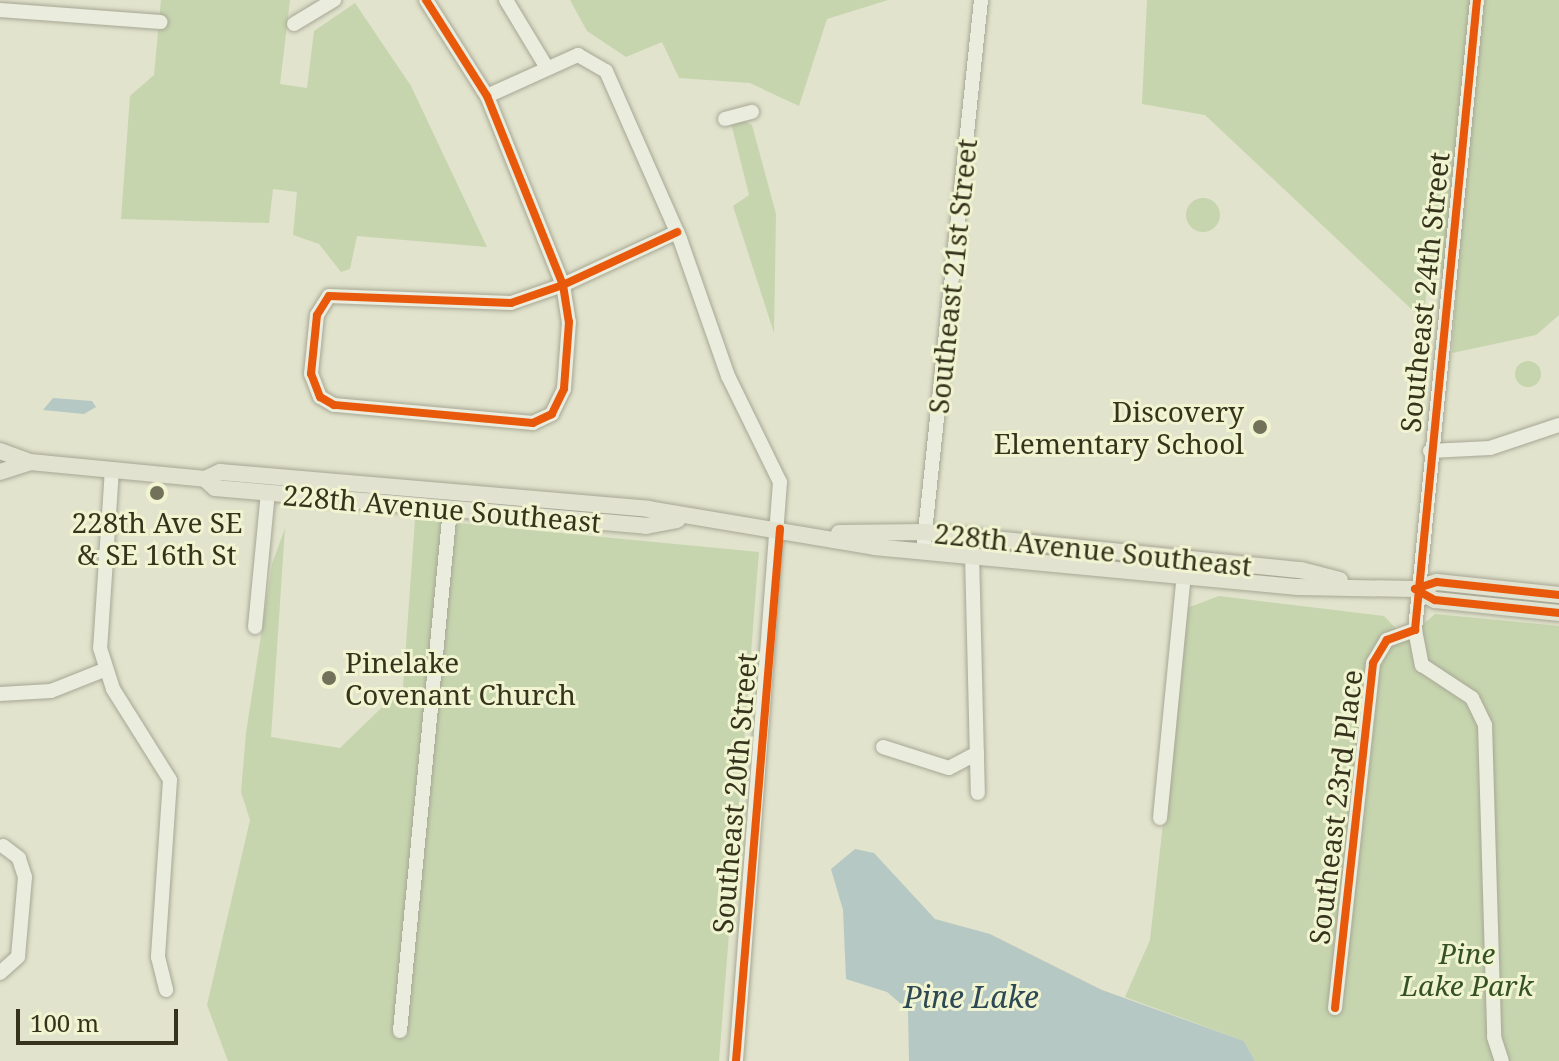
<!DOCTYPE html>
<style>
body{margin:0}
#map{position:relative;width:1559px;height:1061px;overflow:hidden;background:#e1e3cc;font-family:"Noto Serif",serif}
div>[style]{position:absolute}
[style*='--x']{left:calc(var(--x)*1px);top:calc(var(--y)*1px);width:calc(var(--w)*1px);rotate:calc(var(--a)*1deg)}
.green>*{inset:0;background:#c6d5ae}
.round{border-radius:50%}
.water>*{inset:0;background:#b6c8c3}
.roads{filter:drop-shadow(0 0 2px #a7a795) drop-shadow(0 0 2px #a7a795)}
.minor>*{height:14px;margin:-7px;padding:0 7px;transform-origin:7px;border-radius:7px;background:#eaecdd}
.major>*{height:16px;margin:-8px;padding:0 8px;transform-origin:8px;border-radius:8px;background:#e1e2cf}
.cycleway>*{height:8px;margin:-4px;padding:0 4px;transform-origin:4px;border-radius:4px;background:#e8590c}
.dots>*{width:22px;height:22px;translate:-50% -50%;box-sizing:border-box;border:4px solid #f1f4d1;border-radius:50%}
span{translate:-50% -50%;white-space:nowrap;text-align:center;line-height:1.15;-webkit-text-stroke:6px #f1f4d1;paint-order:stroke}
.street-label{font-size:28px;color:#36331d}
.poi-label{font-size:28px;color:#36331d}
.right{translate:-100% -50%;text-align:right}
.left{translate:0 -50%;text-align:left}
.park-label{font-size:28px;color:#355224;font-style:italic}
.water-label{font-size:30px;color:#2d4955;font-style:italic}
.scale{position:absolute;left:16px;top:1009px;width:162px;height:36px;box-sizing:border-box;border:4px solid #36331d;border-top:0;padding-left:10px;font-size:24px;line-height:28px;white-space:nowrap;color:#36331d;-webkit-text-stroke:6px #f1f4d1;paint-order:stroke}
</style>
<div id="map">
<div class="green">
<div style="clip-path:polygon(161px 0,290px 0,280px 84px,307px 88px,314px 31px,355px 3px,411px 86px,487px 247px,357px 236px,350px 269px,341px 272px,319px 244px,293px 235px,297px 192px,273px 189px,269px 223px,121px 219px,130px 96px,154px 75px)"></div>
<div style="clip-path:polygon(570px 0,888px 0,827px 19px,799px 106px,750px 83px,679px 78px,662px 42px,626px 57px,587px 31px)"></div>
<div style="clip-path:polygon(1147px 0,1559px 0,1559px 315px,1536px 335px,1452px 353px,1456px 295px,1431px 259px,1423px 320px,1205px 115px,1142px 104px)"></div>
<div style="clip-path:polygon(744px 121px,752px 125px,776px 214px,774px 333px,733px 206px,749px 195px,731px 123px)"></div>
<div class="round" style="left:1186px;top:198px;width:34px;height:34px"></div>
<div class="round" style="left:1515px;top:361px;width:26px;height:26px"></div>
<div style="clip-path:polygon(415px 519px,759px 552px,719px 1061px,228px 1061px,207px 1005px,250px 820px,241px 792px,246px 733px,272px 564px,285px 528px,271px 737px,340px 748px,403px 687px)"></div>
<div style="clip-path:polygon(1219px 596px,1384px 616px,1406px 639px,1435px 614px,1559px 626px,1559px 1061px,1255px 1061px,1244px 1041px,1125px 997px,1150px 940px,1187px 608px)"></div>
</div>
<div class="water">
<div style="clip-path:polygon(53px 398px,92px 401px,96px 407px,84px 414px,43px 410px)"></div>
<div style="clip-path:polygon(855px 849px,874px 853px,935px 919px,990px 934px,1102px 990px,1244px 1041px,1255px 1061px,909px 1061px,908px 1010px,887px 992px,846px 979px,843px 910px,831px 869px)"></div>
</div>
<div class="roads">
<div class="minor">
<div style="--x:426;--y:0;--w:114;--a:57.6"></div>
<div style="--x:487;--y:96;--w:204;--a:68.1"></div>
<div style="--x:563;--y:285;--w:37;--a:81"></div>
<div style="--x:569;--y:322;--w:67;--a:94.3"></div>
<div style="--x:564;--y:389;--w:28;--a:116"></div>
<div style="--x:552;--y:414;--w:21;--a:155"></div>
<div style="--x:533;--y:423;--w:200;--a:-174.8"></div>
<div style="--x:334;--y:405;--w:16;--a:-150"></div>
<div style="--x:320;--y:397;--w:25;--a:-111"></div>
<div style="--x:311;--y:374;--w:59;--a:-84.2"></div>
<div style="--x:317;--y:315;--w:22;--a:-58"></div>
<div style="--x:329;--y:296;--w:182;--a:2.2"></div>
<div style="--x:511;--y:303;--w:55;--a:-19.1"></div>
<div style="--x:563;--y:285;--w:126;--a:-24.9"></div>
<div style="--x:506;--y:0;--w:79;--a:58.9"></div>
<div style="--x:0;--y:10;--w:161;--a:4.3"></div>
<div style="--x:294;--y:24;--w:47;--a:-31"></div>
<div style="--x:487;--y:96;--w:100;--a:-24.3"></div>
<div style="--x:578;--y:55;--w:32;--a:30"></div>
<div style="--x:606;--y:71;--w:184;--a:66.2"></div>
<div style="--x:680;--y:239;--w:145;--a:70.7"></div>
<div style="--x:728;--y:376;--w:118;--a:63.9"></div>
<div style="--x:780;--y:482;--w:581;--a:94.35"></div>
<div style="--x:725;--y:119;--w:28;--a:-15"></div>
<div style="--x:1430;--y:451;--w:60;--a:-2.9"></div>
<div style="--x:1490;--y:448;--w:73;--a:-18.4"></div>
<div style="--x:112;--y:469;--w:179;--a:93.8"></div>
<div style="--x:100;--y:648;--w:43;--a:72.4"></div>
<div style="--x:113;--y:689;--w:107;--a:57.9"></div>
<div style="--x:170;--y:780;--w:177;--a:93.9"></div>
<div style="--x:158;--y:957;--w:34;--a:76"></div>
<div style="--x:923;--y:551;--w:554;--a:-83.99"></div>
<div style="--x:972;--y:554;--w:239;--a:88.6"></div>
<div style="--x:255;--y:627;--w:135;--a:-84.5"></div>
<div style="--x:1415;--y:630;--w:36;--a:79"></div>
<div style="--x:1422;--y:665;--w:60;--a:33.4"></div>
<div style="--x:1472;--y:698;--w:30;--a:64"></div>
<div style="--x:1485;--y:725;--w:312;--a:88.3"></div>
<div style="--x:1494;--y:1037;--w:25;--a:72"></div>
<div style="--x:0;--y:694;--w:51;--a:-3.4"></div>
<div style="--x:51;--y:691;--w:57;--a:-21.6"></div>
<div style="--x:883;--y:747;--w:69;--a:17.7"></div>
<div style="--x:949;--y:768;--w:32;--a:-28"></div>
<div style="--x:1160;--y:818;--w:246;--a:-84.4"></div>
<div style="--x:0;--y:973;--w:24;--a:-42"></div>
<div style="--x:18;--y:957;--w:80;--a:-85"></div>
<div style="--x:25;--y:877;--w:20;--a:-108"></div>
<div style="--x:19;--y:858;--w:20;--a:-143"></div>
<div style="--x:1335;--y:1008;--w:347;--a:-83.7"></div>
<div style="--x:1373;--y:663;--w:27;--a:-59"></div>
<div style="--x:1387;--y:640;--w:30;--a:-20"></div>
<div style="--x:1415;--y:630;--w:633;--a:-84.38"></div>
<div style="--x:400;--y:1031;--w:524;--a:-84.53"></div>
</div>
<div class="major">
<div style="--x:0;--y:451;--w:32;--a:20"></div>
<div style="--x:30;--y:462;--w:176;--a:5.5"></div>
<div style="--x:205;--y:479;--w:17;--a:-25"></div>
<div style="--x:220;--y:472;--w:430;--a:4.9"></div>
<div style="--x:648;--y:509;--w:229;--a:9.5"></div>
<div style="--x:874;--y:547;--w:426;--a:5.4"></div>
<div style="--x:1298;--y:587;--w:117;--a:1"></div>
<div style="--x:1415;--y:589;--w:23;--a:-18"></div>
<div style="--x:1437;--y:582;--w:123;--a:6.1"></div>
<div style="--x:0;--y:472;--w:32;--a:-18"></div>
<div style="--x:205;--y:479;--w:13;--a:42"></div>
<div style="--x:215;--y:488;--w:433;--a:5"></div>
<div style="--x:646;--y:526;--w:32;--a:-11"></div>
<div style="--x:839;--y:533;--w:86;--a:-0.7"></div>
<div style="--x:925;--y:532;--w:378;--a:5.8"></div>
<div style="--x:1301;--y:570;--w:40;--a:14.4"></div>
<div style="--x:1415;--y:589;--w:23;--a:29"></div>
<div style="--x:1435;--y:600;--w:125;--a:6"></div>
</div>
</div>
<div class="cycleway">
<div style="--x:426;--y:0;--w:114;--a:57.6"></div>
<div style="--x:487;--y:96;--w:204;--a:68.1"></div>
<div style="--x:563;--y:285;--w:37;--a:81"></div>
<div style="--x:569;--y:322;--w:67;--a:94.3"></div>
<div style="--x:564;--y:389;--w:28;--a:116"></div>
<div style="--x:552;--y:414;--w:21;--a:155"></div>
<div style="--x:533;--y:423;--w:200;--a:-174.8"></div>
<div style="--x:334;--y:405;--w:16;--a:-150"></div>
<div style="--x:320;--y:397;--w:25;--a:-111"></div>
<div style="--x:311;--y:374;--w:59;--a:-84.2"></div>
<div style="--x:317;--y:315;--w:22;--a:-58"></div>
<div style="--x:329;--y:296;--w:182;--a:2.2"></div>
<div style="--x:511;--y:303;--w:55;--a:-19.1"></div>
<div style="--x:563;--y:285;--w:126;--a:-24.9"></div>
<div style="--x:1415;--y:589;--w:23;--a:29"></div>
<div style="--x:1435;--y:600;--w:125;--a:6"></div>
<div style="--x:1415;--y:589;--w:23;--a:-18"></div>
<div style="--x:1437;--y:582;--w:123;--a:6.1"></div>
<div style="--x:1335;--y:1008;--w:347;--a:-83.7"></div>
<div style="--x:1373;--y:663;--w:27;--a:-59"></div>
<div style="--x:1387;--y:640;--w:30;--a:-20"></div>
<div style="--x:1415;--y:630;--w:633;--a:-84.38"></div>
<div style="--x:736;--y:1061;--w:534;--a:-85.27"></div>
</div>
<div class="dots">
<div style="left:1260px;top:427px;background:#72715a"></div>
<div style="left:157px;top:493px;background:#72715a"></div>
<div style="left:329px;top:678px;background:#72715a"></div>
</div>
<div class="street-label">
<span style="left:952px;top:276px;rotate:-84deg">Southeast 21st Street</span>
<span style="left:1424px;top:292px;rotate:-84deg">Southeast 24th Street</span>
<span style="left:442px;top:508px;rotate:5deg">228th Avenue Southeast</span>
<span style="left:1093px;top:549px;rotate:6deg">228th Avenue Southeast</span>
<span style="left:734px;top:793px;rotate:-85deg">Southeast 20th Street</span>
<span style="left:1335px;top:807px;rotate:-83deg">Southeast 23rd Place</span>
</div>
<div class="poi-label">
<span class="right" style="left:1244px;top:427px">Discovery<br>Elementary School</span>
<span style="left:157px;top:538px">228th Ave SE<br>&amp; SE 16th St</span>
<span class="left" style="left:345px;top:678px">Pinelake<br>Covenant Church</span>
</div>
<div class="park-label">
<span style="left:1467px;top:969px">Pine<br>Lake Park</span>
</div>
<div class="water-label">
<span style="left:971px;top:997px">Pine Lake</span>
</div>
<div class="scale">100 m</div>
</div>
